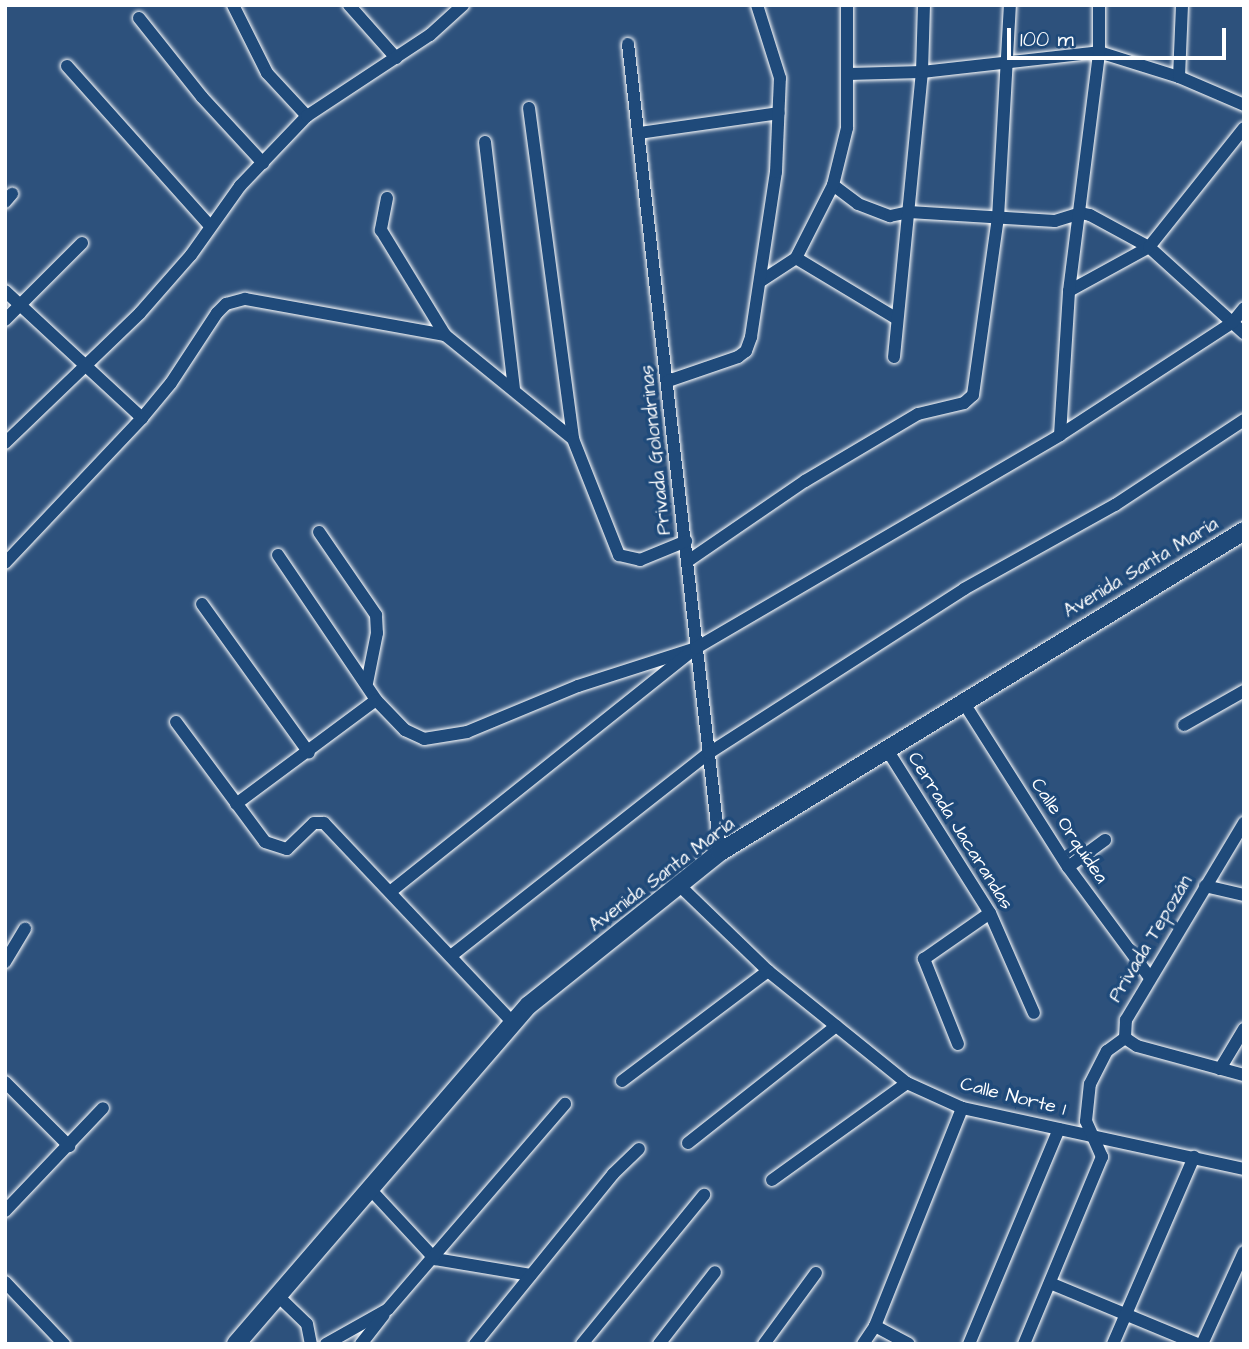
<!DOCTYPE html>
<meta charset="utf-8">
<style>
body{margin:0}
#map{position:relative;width:1249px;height:1349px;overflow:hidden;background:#2d517c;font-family:"Architects Daughter",sans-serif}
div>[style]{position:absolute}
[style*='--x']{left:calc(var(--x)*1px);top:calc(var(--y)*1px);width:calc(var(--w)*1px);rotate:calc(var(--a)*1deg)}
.roads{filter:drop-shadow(0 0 2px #fff) drop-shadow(0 0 2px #fff)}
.minor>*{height:12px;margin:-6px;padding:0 6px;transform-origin:6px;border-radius:6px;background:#1f4a7a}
.secondary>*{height:18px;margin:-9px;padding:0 9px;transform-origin:9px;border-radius:9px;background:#1f4a7a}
span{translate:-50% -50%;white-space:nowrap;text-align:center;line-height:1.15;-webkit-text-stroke:7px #1f4a7a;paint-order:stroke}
.street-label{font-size:19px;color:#fff}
.frame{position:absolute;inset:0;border:7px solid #fff;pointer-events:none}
.scale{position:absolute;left:1007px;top:28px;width:219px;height:32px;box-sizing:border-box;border:4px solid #fff;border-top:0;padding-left:9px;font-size:21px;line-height:24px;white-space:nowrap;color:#fff;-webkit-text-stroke:5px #1f4a7a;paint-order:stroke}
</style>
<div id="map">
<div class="roads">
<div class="minor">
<div style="--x:233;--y:5;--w:76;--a:63.4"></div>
<div style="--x:267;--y:73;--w:59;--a:47.1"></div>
<div style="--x:349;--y:5;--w:71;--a:48.4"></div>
<div style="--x:139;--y:18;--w:101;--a:51.4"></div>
<div style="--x:202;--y:97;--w:90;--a:47.3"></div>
<div style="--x:628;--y:44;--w:813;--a:83.5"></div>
<div style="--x:67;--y:66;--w:215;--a:48.2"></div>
<div style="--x:848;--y:74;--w:74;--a:-1.5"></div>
<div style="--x:922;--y:72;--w:178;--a:-6.4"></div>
<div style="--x:1099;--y:52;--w:84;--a:17.4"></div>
<div style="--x:1179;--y:77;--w:71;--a:23.3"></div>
<div style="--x:1179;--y:77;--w:72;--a:-87.6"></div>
<div style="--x:529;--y:108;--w:334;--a:82.4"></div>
<div style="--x:639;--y:133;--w:141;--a:-8.1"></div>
<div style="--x:485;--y:142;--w:248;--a:83.3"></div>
<div style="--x:833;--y:185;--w:31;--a:37"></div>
<div style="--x:858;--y:204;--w:34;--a:21"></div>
<div style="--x:890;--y:216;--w:19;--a:-12"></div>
<div style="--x:909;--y:212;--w:146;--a:3.5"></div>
<div style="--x:1055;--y:221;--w:27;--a:-17"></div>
<div style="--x:1081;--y:213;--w:9;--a:13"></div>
<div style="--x:1090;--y:215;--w:67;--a:28.5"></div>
<div style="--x:1149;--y:247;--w:128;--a:42.2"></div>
<div style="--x:387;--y:198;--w:33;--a:101"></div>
<div style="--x:381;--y:230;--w:123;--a:58.6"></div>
<div style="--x:5;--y:202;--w:11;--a:-49"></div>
<div style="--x:796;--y:258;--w:118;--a:31.1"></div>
<div style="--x:761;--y:281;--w:42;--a:-33.3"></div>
<div style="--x:796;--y:258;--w:82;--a:-63.1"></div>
<div style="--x:833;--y:185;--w:59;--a:-76.2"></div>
<div style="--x:847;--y:128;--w:123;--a:-90"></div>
<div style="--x:5;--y:291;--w:187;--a:42.8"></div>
<div style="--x:1069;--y:291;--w:91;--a:-28.8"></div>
<div style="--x:1149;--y:247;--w:152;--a:-51.4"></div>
<div style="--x:5;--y:320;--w:109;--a:-45"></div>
<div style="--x:894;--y:357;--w:286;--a:-84.4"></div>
<div style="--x:922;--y:72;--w:67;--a:-88.3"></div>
<div style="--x:668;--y:381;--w:74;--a:-18.9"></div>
<div style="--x:738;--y:357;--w:10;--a:-37"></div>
<div style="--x:746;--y:351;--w:15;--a:-70"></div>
<div style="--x:751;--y:337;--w:167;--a:-81.4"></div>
<div style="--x:776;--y:172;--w:94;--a:-87.6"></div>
<div style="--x:780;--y:78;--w:77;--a:-107.5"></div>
<div style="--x:1060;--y:435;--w:144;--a:-86.4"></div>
<div style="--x:1069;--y:291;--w:241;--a:-82.8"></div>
<div style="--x:1099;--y:52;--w:47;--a:-90"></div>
<div style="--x:5;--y:443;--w:187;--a:-43.9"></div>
<div style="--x:140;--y:313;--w:77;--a:-48.7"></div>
<div style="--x:191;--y:255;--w:85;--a:-54.6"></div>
<div style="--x:240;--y:186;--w:97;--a:-46.3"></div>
<div style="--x:307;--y:116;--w:147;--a:-33.4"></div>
<div style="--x:430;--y:35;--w:45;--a:-42.3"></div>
<div style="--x:319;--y:532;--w:101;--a:55.5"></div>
<div style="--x:376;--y:615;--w:18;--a:87"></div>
<div style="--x:377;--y:633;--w:51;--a:101.3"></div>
<div style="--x:278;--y:555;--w:175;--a:55.9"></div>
<div style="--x:376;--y:700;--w:42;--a:46"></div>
<div style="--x:405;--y:730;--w:21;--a:25"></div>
<div style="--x:424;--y:739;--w:44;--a:-9.2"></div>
<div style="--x:467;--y:732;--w:120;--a:-22.5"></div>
<div style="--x:578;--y:686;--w:121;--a:-17.8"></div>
<div style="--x:688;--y:561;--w:142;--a:-34.4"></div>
<div style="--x:805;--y:481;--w:131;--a:-30.7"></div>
<div style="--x:918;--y:414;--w:47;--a:-13.4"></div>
<div style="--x:964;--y:403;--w:12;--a:-42"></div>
<div style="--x:973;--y:395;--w:179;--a:-82"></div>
<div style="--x:998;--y:218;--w:213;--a:-86.8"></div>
<div style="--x:5;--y:563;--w:199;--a:-46.6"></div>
<div style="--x:142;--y:418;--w:45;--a:-50.4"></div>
<div style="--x:171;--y:383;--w:84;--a:-56.7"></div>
<div style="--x:217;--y:313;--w:13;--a:-45"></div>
<div style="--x:226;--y:304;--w:20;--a:-15"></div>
<div style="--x:245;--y:299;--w:203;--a:10.2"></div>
<div style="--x:445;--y:335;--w:165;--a:39.1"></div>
<div style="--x:573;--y:439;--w:125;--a:68.4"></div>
<div style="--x:619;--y:555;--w:22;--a:13"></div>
<div style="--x:640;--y:560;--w:50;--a:-22.4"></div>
<div style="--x:202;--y:604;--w:183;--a:54.3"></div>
<div style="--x:962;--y:700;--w:198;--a:57.6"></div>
<div style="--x:1068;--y:867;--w:138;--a:53.5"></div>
<div style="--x:176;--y:722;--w:149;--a:53.4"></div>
<div style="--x:265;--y:842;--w:23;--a:18"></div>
<div style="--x:287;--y:849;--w:37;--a:-44"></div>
<div style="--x:314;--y:823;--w:10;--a:0"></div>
<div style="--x:324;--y:823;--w:274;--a:46.6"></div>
<div style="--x:1184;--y:725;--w:69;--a:-29.5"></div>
<div style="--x:886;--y:748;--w:195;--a:57.8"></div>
<div style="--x:990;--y:913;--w:109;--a:66.3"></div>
<div style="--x:236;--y:804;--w:174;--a:-36.6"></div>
<div style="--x:1068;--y:867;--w:46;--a:-36.1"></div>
<div style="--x:679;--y:885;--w:124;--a:44"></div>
<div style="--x:768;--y:971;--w:179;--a:38.9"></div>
<div style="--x:907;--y:1083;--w:60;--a:24.4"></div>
<div style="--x:962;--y:1108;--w:289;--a:12.2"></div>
<div style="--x:1205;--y:886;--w:40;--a:13"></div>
<div style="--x:390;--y:892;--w:391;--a:-38.6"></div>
<div style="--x:696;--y:648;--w:422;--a:-30.3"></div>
<div style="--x:1060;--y:435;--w:205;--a:-33.1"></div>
<div style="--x:1232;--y:323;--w:19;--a:-51"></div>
<div style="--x:452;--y:955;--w:327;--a:-38.2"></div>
<div style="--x:709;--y:753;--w:303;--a:-32.7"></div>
<div style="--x:964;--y:589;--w:173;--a:-29.1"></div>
<div style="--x:1115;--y:505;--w:154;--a:-33.4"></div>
<div style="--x:5;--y:962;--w:39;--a:-59"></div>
<div style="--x:1125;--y:1038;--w:14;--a:34"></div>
<div style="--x:1137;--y:1046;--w:111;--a:15.2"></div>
<div style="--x:958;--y:1044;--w:92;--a:-111.8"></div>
<div style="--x:924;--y:959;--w:80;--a:-34.9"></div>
<div style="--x:1220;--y:1069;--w:47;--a:-59"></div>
<div style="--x:622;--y:1081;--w:183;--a:-37"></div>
<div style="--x:5;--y:1082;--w:91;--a:45"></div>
<div style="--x:688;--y:1143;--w:189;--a:-38.3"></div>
<div style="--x:772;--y:1180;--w:166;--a:-35.7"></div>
<div style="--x:370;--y:1189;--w:96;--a:47.1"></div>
<div style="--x:435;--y:1259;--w:97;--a:9.5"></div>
<div style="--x:5;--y:1211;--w:142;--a:-46.4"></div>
<div style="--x:5;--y:1282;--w:86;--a:46.4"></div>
<div style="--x:1050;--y:1283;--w:159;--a:22.5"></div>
<div style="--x:278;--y:1296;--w:40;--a:44"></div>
<div style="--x:307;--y:1324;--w:20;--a:79"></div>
<div style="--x:875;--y:1326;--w:38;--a:28"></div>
<div style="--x:326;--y:1344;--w:71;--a:-29.4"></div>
<div style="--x:388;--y:1309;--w:271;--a:-49.2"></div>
<div style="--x:361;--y:1344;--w:37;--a:-52"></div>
<div style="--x:475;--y:1344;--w:219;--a:-50.9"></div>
<div style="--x:613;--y:1174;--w:36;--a:-44"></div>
<div style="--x:582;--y:1344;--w:193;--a:-50.7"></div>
<div style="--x:659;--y:1344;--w:91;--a:-52.1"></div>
<div style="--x:764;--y:1344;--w:88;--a:-53.8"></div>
<div style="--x:863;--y:1344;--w:22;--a:-56"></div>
<div style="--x:875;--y:1326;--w:235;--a:-68.2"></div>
<div style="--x:969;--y:1344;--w:233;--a:-67.3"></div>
<div style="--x:1024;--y:1344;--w:203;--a:-67.4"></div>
<div style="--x:1102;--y:1157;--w:39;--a:-114"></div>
<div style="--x:1086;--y:1121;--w:37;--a:-84"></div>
<div style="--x:1090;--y:1084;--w:37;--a:-63"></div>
<div style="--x:1107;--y:1051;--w:22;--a:-36"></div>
<div style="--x:1125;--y:1038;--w:18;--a:-87"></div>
<div style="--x:1126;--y:1020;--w:230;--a:-59.1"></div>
<div style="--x:1113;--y:1344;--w:204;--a:-66.6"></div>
<div style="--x:1202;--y:1344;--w:101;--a:-65.5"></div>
</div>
<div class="secondary">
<div style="--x:236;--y:1344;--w:448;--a:-49.2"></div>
<div style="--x:529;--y:1005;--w:245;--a:-38.7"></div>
<div style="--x:720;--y:852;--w:615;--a:-31.49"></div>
</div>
</div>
<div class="street-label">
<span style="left:656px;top:450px;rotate:-96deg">Privada Golondrinas</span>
<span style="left:1141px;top:568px;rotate:-31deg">Avenida Santa María</span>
<span style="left:960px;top:831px;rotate:58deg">Cerrada Jacarandas</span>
<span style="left:1069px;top:831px;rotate:56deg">Calle Orquídea</span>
<span style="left:662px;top:875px;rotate:-37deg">Avenida Santa María</span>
<span style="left:1151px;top:939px;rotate:-59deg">Privada Tepozán</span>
<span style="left:1013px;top:1097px;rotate:14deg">Calle Norte 1</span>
</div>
<div class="frame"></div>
<div class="scale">100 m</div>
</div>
